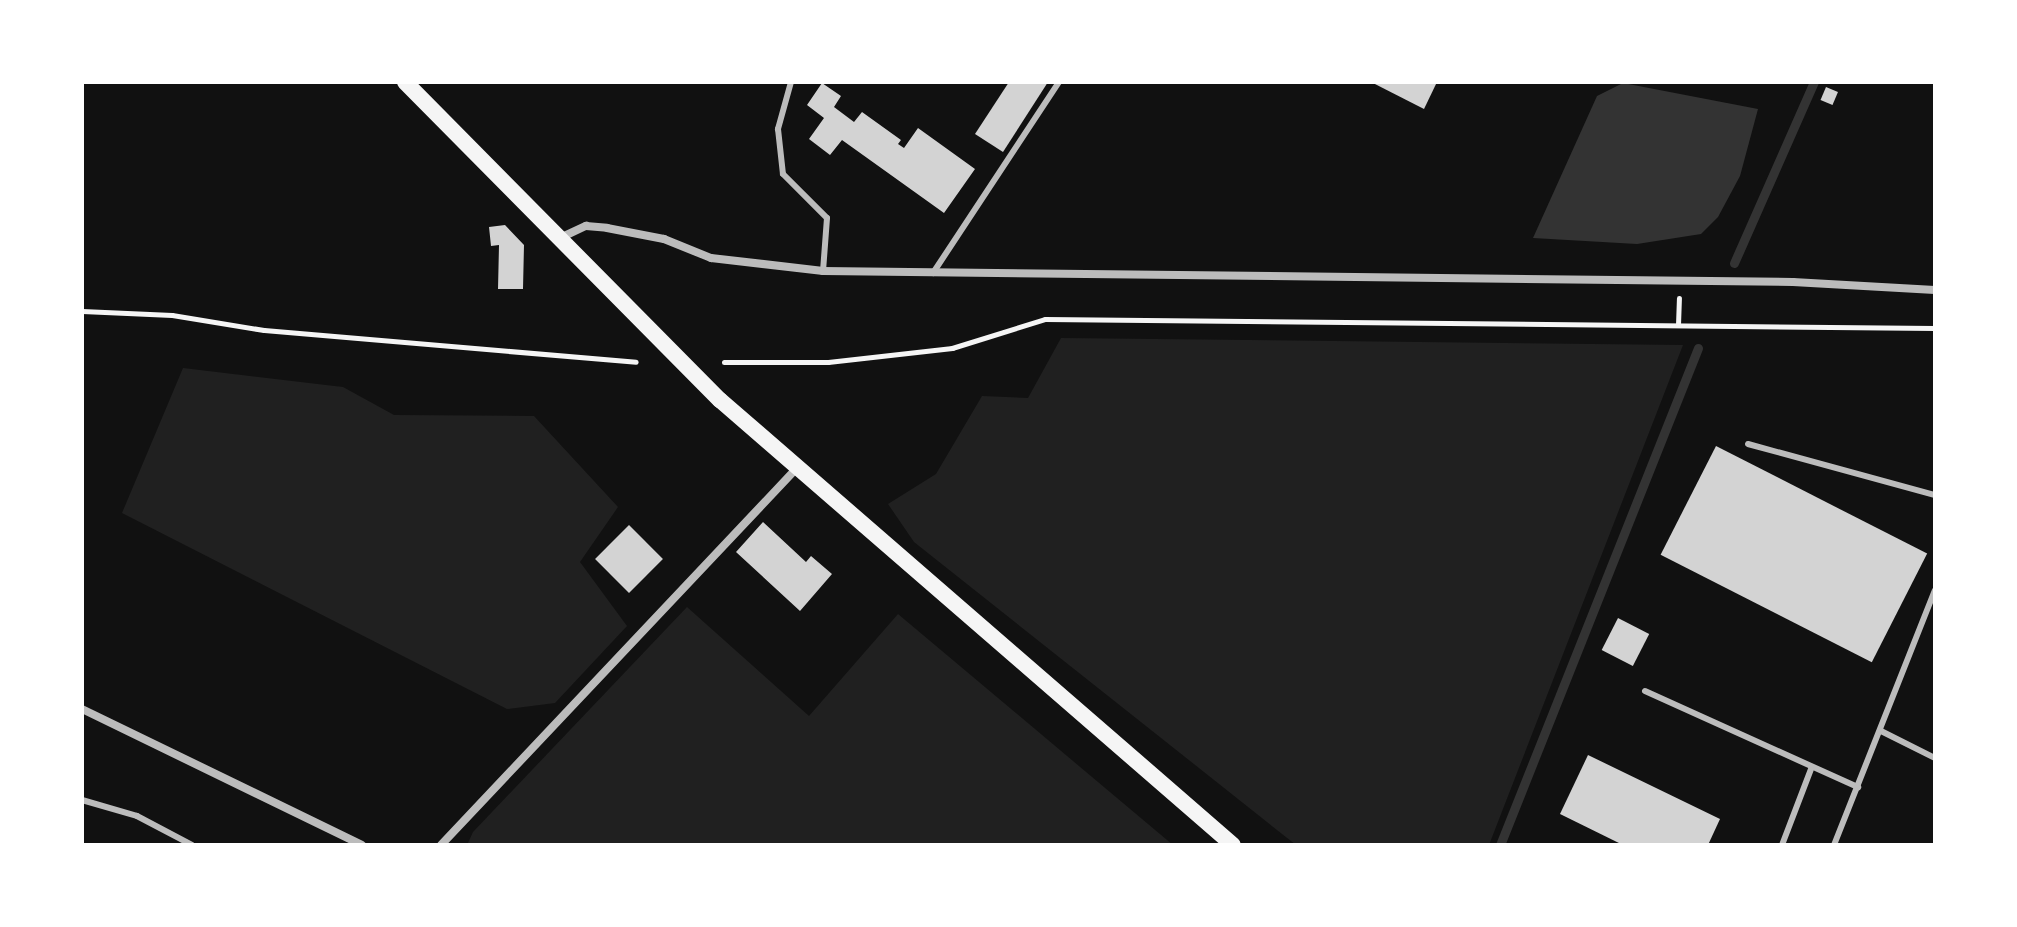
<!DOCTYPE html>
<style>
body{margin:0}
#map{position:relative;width:2017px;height:927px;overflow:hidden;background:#111;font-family:"Exo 2",sans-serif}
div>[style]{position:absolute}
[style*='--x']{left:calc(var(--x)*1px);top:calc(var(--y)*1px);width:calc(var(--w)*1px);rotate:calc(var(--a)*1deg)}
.green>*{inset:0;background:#202020}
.water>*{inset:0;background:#333}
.stream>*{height:9px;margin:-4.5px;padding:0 4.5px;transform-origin:4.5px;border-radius:4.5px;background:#333}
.building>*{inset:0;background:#d3d3d3;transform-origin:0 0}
.path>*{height:5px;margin:-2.5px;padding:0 2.5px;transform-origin:2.5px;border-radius:2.5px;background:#f5f5f5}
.service>*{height:6px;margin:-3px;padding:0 3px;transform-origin:3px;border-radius:3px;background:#bcbcbc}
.minor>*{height:8px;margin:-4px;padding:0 4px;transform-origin:4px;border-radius:4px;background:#bcbcbc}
.secondary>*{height:16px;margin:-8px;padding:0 8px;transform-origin:8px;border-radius:8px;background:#f5f5f5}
span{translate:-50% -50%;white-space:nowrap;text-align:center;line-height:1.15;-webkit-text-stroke:6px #fff;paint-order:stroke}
.frame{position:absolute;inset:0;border:84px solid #fff;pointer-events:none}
</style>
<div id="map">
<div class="green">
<div style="clip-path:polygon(1061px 338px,1683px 345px,1489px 845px,1296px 845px,914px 542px,888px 504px,936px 474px,982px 396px,1028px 398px)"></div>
<div style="clip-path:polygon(183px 368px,343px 387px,394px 415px,534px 416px,618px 507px,580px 562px,627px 626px,555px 703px,507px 709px,122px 513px)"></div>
<div style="clip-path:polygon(687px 607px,809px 716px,898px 614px,1173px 845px,467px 845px,473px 832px)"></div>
</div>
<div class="water">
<div style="clip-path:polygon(1623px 83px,1758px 109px,1740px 176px,1718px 217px,1701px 234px,1637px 244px,1533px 238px,1597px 96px)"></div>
</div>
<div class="stream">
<div style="--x:1734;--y:263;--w:198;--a:-66.2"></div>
<div style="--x:1500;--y:845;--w:535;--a:-68.28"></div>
</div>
<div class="building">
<div style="clip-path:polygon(1009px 82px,1048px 82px,1003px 152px,975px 134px)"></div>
<div style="clip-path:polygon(1371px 82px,1437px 82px,1424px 109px)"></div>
<div style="clip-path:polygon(822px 83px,841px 96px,834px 107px,854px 122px,862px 112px,901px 140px,898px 144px,904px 148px,918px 128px,975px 169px,944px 213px,842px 140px,830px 155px,809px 139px,824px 118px,807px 105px)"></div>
<div style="left:1826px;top:87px;width:13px;height:14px;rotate:23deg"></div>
<div style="clip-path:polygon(505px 225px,524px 245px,523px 289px,498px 289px,499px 245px,491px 246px,489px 227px)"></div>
<div style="left:1716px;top:446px;width:237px;height:122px;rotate:27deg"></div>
<div style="clip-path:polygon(763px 522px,806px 562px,811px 556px,832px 574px,800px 611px,736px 552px)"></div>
<div style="left:629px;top:525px;width:48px;height:48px;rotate:45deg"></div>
<div style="left:1618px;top:618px;width:35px;height:36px;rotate:27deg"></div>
<div style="clip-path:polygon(1588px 755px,1720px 819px,1708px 845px,1623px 845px,1560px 814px)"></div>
</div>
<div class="path">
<div style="--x:82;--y:311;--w:90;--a:2.5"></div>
<div style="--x:172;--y:315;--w:93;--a:9.3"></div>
<div style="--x:264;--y:330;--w:373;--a:4.9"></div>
<div style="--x:1678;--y:325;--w:27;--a:-88"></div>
<div style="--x:724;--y:362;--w:104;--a:0"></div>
<div style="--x:828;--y:362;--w:125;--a:-6.4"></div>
<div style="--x:952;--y:348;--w:97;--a:-17.3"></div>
<div style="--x:1045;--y:319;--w:890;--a:0.58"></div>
</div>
<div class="service">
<div style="--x:791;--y:82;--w:49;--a:105.5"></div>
<div style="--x:778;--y:129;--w:45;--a:83.7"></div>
<div style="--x:783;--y:174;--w:62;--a:45"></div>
<div style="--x:827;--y:218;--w:53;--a:94.3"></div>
<div style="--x:933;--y:273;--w:229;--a:-56.6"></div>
<div style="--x:1748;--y:444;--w:194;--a:15.3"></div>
<div style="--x:1645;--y:691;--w:234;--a:24.3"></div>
<div style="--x:1881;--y:731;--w:60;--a:26.6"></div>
<div style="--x:82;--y:800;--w:57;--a:16.2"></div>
<div style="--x:137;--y:816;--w:62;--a:27.8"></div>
<div style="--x:1782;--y:845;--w:81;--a:-69.1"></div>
<div style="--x:1834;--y:845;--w:274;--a:-68.4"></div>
</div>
<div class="minor">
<div style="--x:560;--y:238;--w:29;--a:-25"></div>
<div style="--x:586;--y:226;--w:21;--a:5"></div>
<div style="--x:607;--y:228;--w:58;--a:10.9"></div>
<div style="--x:664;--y:239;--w:51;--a:22"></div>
<div style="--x:711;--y:258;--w:113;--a:6.6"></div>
<div style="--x:823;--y:271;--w:970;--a:0.65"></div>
<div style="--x:1793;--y:282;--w:142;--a:3.2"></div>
<div style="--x:82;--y:709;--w:311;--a:25.9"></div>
<div style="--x:441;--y:845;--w:517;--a:-46.65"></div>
</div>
<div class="secondary">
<div style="--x:405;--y:82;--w:448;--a:45.3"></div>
<div style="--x:720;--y:400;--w:679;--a:40.94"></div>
</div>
<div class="frame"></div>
</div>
